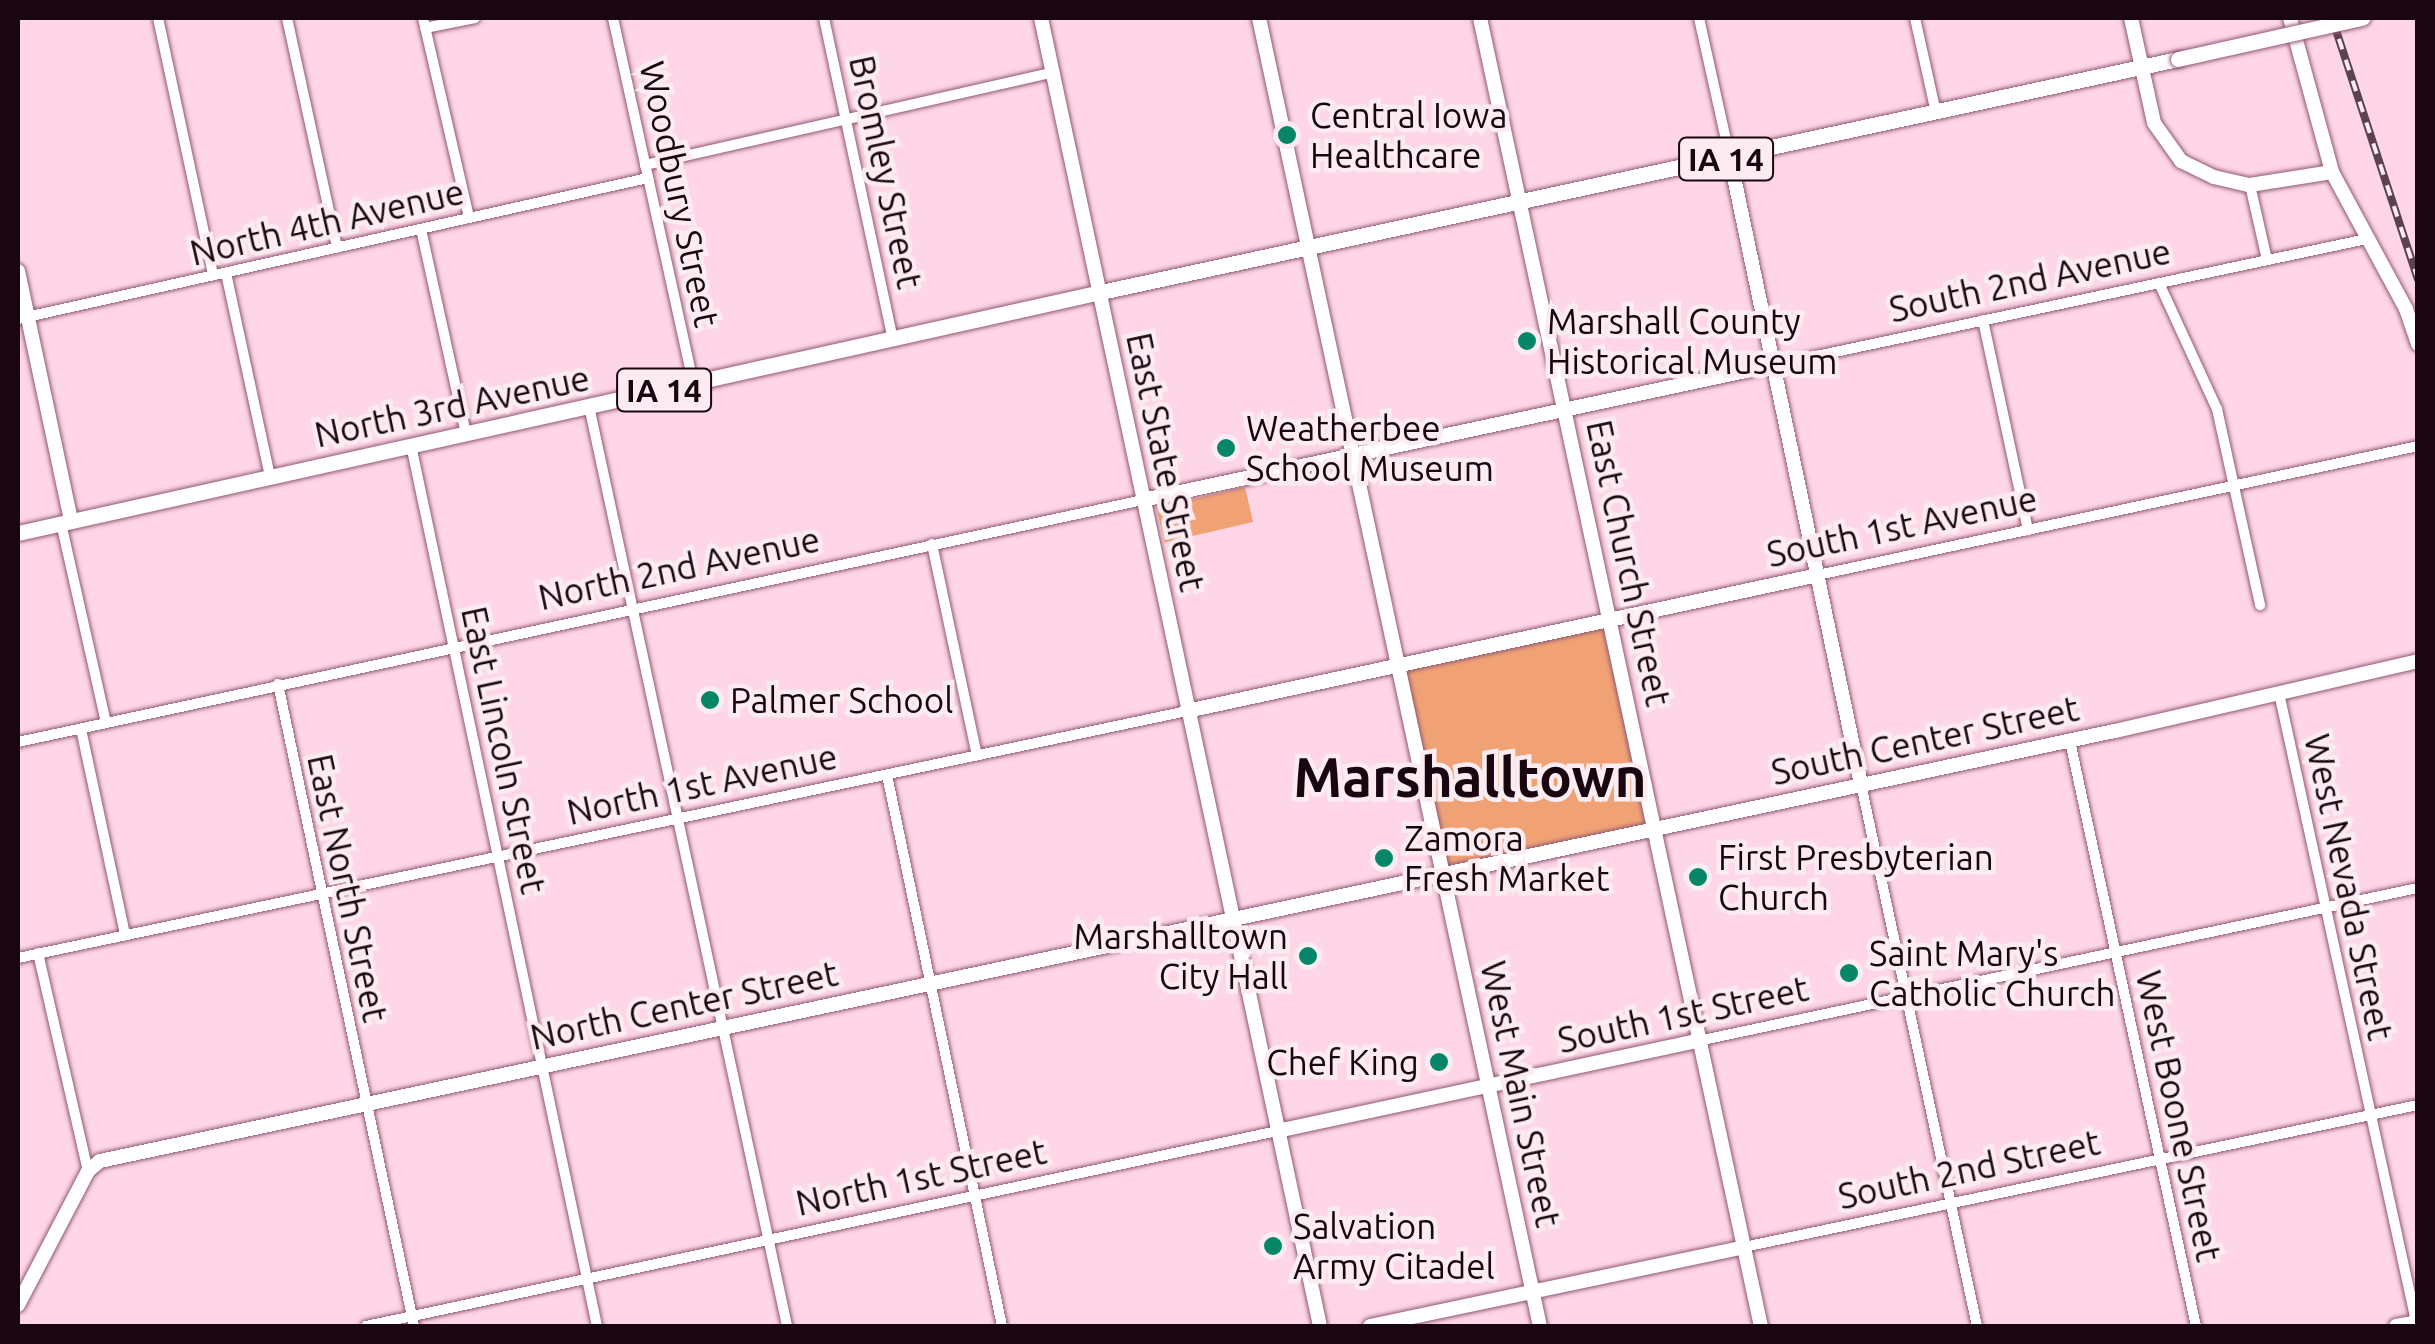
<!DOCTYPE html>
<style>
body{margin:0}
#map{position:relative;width:2435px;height:1344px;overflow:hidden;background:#fed6e7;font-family:Ubuntu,sans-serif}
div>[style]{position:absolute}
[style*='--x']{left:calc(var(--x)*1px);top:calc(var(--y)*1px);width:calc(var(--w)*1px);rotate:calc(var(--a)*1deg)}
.green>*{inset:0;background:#f1a275;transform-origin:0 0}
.roads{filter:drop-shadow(0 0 2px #915873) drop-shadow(0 0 2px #915873)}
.street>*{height:10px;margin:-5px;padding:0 5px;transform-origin:5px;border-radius:5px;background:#fff}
.secondary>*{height:14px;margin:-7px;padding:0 7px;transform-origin:7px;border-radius:7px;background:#fff}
.primary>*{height:15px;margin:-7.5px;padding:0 7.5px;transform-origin:7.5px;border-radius:7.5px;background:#fff}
.rail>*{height:8px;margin-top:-4px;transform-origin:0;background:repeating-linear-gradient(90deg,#faecf1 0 11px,#5c424e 0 22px);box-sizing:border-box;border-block:2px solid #5c424e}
.bridges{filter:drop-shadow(0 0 2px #915873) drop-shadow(0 0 2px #915873)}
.primary-bridge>*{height:15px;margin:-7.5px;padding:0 7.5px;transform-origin:7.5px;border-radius:7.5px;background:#fff}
.dots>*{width:28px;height:28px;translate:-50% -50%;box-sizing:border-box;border:5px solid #faecf1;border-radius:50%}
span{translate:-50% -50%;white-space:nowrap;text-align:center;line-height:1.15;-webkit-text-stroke:9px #faecf1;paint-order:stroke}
.shield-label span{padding:2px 8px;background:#faecf1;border:2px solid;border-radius:8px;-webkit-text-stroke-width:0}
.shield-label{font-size:32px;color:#1a0610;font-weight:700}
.poi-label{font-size:35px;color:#1a0610}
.left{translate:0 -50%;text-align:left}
.right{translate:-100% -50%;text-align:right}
.street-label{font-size:35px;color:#1a0610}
.town-label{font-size:55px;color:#1a0610;font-weight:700}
.frame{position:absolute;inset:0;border:20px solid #1a0610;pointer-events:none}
</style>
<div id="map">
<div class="green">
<div style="left:1245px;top:487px;width:36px;height:91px;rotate:77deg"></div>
<div style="left:1610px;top:619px;width:214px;height:217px;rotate:78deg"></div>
</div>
<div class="roads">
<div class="street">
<div style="--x:158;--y:18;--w:263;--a:77.9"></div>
<div style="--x:287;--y:18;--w:235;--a:77.7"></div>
<div style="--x:423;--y:18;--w:205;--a:77"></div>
<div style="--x:613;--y:18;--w:374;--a:77.6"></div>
<div style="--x:824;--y:18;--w:328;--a:77.9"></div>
<div style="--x:1699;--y:18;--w:143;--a:77.5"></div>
<div style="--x:1915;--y:18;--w:97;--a:77.5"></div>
<div style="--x:425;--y:28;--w:51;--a:-11.3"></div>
<div style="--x:645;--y:165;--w:418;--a:-12.8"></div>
<div style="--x:2250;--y:185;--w:77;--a:77.2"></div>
<div style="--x:421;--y:229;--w:209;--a:77.6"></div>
<div style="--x:226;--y:273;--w:209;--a:77.8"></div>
<div style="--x:2159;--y:283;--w:139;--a:65.3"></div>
<div style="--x:2217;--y:409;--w:201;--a:77.6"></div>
<div style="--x:18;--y:319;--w:646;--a:-12.62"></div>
<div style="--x:1983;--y:320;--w:215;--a:77.9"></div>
<div style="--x:1774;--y:365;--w:606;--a:-12"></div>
<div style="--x:589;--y:406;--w:941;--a:77.85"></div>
<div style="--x:411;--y:445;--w:900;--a:78.08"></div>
<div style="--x:61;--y:523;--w:205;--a:77.3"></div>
<div style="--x:932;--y:544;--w:216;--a:78"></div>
<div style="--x:1818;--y:575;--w:614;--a:-12.13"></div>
<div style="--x:278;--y:684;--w:656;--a:78.04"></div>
<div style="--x:2279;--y:693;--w:648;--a:77.7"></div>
<div style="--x:81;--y:729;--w:211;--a:77.9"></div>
<div style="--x:2070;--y:741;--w:598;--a:77.85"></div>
<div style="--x:18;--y:742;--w:1151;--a:-12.14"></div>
<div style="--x:887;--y:775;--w:563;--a:78.21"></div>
<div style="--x:1861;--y:784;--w:554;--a:77.92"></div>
<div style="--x:38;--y:953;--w:224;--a:77.1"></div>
<div style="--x:18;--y:958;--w:1195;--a:-11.93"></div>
<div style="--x:1698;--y:1041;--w:736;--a:-12"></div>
<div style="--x:1744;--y:1247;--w:689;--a:-11.9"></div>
<div style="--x:366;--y:1326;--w:932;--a:-12.08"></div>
</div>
<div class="secondary">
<div style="--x:1041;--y:18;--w:1337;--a:77.96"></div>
<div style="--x:1259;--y:18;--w:1338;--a:77.88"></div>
<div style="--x:1480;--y:18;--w:1338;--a:77.88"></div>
<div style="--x:2131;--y:18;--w:107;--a:77.6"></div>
<div style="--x:2154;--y:123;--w:47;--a:54.6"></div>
<div style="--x:2181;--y:161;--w:37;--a:26"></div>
<div style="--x:2214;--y:177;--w:37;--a:13"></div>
<div style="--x:2250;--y:185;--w:83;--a:-9"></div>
<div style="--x:2290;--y:18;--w:160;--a:74.7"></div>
<div style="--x:2332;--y:172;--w:156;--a:61.6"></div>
<div style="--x:2406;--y:309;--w:37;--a:71"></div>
<div style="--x:1730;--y:158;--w:640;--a:78.18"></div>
<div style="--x:18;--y:271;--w:255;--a:78"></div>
<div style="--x:1143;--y:500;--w:645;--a:-12.08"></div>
<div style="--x:1187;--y:711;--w:645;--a:-12.16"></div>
<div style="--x:1277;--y:1131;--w:431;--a:-12.1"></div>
<div style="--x:18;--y:1305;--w:151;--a:-62.4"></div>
<div style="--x:88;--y:1171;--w:16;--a:-40"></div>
<div style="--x:100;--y:1161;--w:2060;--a:-12.05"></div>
<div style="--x:2115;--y:731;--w:311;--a:-13"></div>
<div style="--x:1370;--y:1326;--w:382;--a:-11.9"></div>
<div style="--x:2396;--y:1326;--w:22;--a:-10"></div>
</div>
<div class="primary">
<div style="--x:18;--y:533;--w:1109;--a:-12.55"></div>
<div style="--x:1101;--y:292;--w:1102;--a:-12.21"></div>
</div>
</div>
<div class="rail">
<div style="--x:2332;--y:18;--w:276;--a:71.8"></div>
</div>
<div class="bridges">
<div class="primary-bridge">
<div style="--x:2178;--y:59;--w:189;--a:-12.6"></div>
</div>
</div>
<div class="dots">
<div style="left:1287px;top:135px;background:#058669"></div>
<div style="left:1527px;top:341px;background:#058669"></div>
<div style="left:1226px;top:448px;background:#058669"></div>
<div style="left:710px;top:700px;background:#058669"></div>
<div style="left:1384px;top:858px;background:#058669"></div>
<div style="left:1698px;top:877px;background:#058669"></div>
<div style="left:1308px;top:956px;background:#058669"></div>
<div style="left:1849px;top:973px;background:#058669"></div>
<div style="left:1439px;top:1062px;background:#058669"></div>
<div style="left:1273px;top:1246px;background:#058669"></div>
</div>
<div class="shield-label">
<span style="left:1726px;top:159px">IA 14</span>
<span style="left:664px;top:390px">IA 14</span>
</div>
<div class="poi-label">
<span class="left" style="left:1310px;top:135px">Central Iowa<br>Healthcare</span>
<span class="left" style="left:1547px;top:341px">Marshall County<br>Historical Museum</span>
<span class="left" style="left:1246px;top:448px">Weatherbee<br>School Museum</span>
<span class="left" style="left:730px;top:700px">Palmer School</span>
<span class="left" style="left:1404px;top:858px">Zamora<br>Fresh Market</span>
<span class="left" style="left:1718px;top:877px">First Presbyterian<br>Church</span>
<span class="right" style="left:1288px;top:956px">Marshalltown<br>City Hall</span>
<span class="left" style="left:1869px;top:973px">Saint Mary's<br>Catholic Church</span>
<span class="right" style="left:1419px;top:1062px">Chef King</span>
<span class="left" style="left:1293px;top:1246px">Salvation<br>Army Citadel</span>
</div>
<div class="street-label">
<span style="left:886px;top:172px;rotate:78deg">Bromley Street</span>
<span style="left:680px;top:194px;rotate:78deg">Woodbury Street</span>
<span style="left:327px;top:222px;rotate:-13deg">North 4th Avenue</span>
<span style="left:2030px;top:280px;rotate:-12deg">South 2nd Avenue</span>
<span style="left:452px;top:406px;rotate:-12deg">North 3rd Avenue</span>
<span style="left:1166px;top:462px;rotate:78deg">East State Street</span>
<span style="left:1902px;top:526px;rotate:-12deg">South 1st Avenue</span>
<span style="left:1629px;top:563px;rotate:78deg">East Church Street</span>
<span style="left:679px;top:568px;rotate:-12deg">North 2nd Avenue</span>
<span style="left:1925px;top:740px;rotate:-12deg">South Center Street</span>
<span style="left:504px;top:750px;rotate:78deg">East Lincoln Street</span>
<span style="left:702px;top:784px;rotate:-12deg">North 1st Avenue</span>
<span style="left:2349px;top:887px;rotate:78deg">West Nevada Street</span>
<span style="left:348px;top:888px;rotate:78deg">East North Street</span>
<span style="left:684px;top:1005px;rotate:-12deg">North Center Street</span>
<span style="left:1683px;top:1014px;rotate:-12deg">South 1st Street</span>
<span style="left:1521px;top:1094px;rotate:78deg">West Main Street</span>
<span style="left:2179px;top:1116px;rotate:78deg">West Boone Street</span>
<span style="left:1969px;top:1169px;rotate:-12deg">South 2nd Street</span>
<span style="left:921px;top:1177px;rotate:-12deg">North 1st Street</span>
</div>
<div class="town-label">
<span style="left:1470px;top:777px">Marshalltown</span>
</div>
<div class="frame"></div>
</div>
